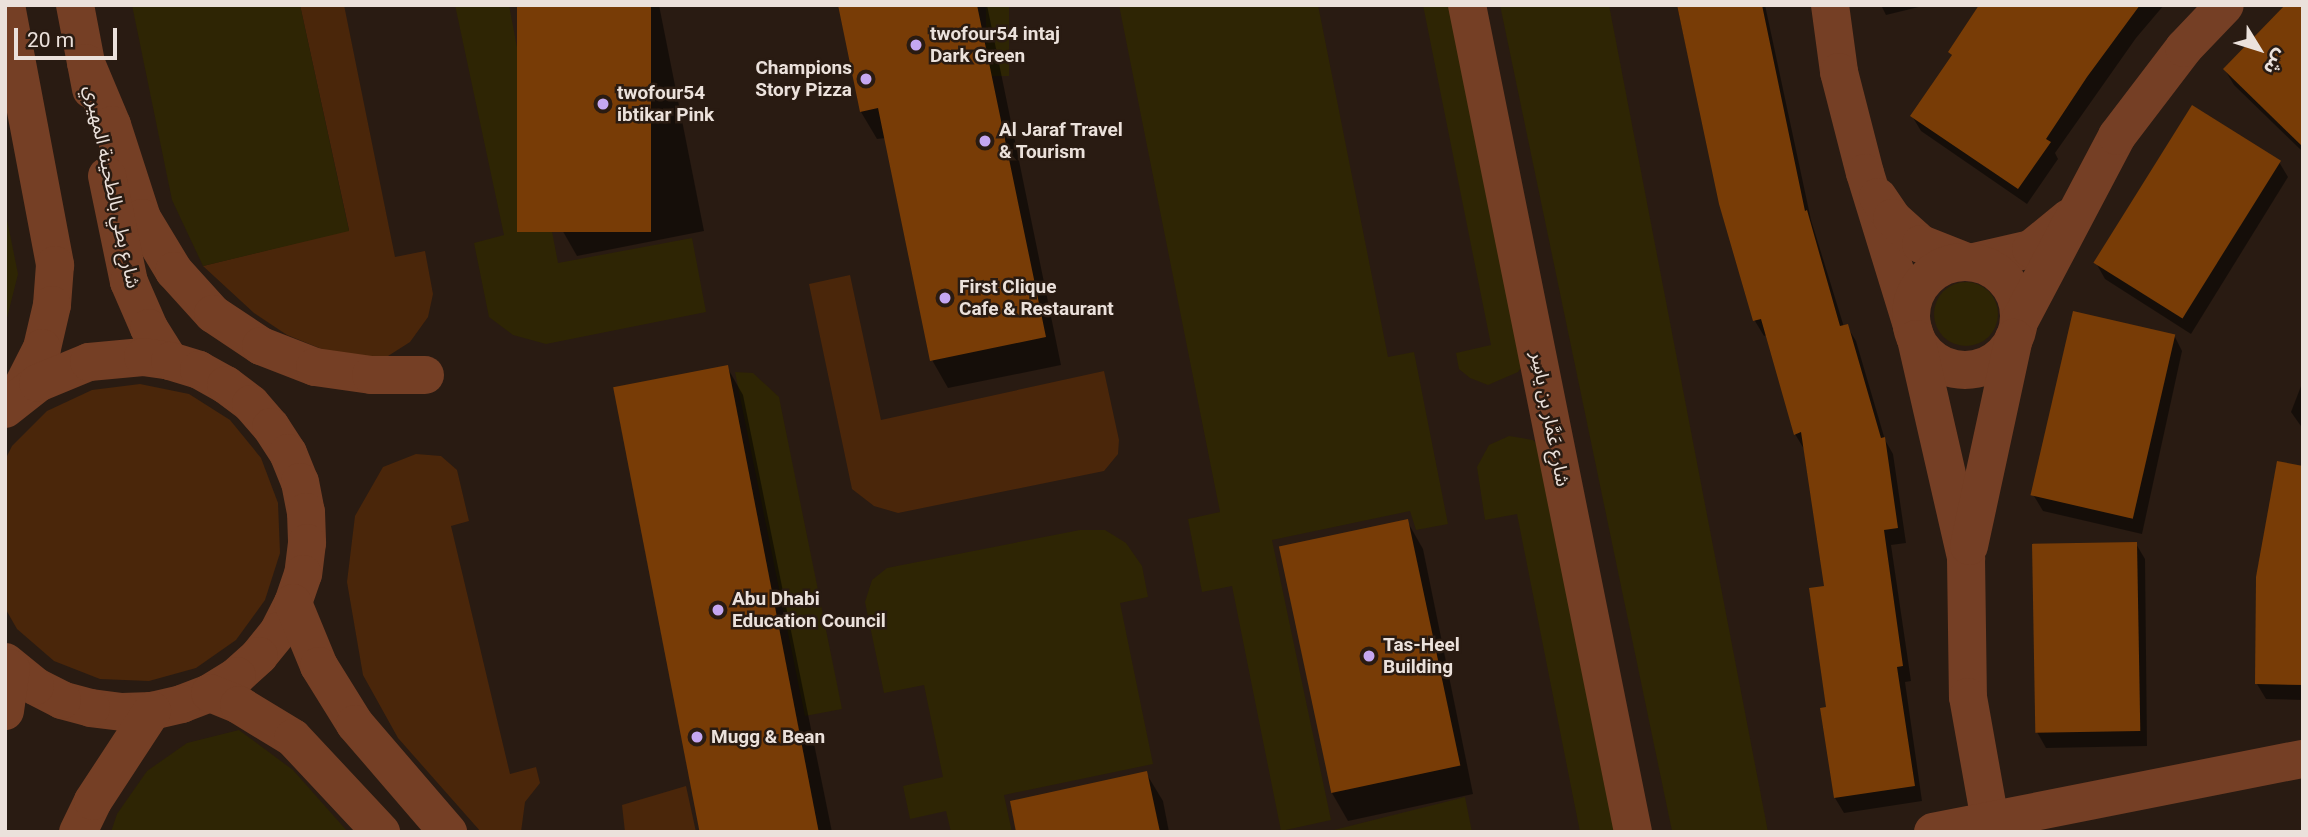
<!DOCTYPE html>
<meta charset="utf-8">
<style>
body{margin:0}
#map{position:relative;width:2308px;height:837px;overflow:hidden;background:#291b12;font-family:Roboto,"Noto Sans Arabic",sans-serif}
div>[style]{position:absolute}
[style*='--x']{left:calc(var(--x)*1px);top:calc(var(--y)*1px);width:calc(var(--w)*1px);rotate:calc(var(--a)*1deg)}
.green>*{inset:0;background:#4a260a}
.sand>*{inset:0;background:#2e2504;transform-origin:0 0}
.round{border-radius:50%}
.shadow>*{inset:0;background:#0007}
.building>*{inset:0;background:#783c06;transform-origin:0 0}
.minor>*{height:38px;margin:-19px;padding:0 19px;transform-origin:19px;border-radius:19px;background:#753f25}
.minor>.ring{margin:-19px;padding:0;box-sizing:content-box;background:none;border:38px solid #753f25;border-radius:50%}
.dots>*{width:19px;height:19px;translate:-50% -50%;box-sizing:border-box;border:4px solid #291b12;border-radius:50%}
span{translate:-50% -50%;white-space:nowrap;text-align:center;line-height:1.15;-webkit-text-stroke:5px #291b12;paint-order:stroke}
.poi-label{font-size:19px;color:#ebe1db;font-weight:700}
.left{translate:0 -50%;text-align:left}
.right{translate:-100% -50%;text-align:right}
.street-label{font-size:19px;color:#ebe1db}
.frame{position:absolute;inset:0;border:7px solid #ebe1db;pointer-events:none}
.north{position:absolute;left:2224px;top:14px;width:70px;height:70px;-webkit-text-stroke:5px #291b12;paint-order:stroke;rotate:128deg;font-size:19px;font-weight:700;line-height:28px;text-align:center;color:#ebe1db}
.north::after{content:'';display:block;margin:auto;width:24px;height:32px;background:#ebe1db;clip-path:polygon(50% 0,100% 100%,50% 72%,0 100%)}
.scale{position:absolute;left:14px;top:28px;width:103px;height:32px;box-sizing:border-box;border:4px solid #ebe1db;border-top:0;padding-left:9px;font-size:21px;line-height:24px;white-space:nowrap;color:#ebe1db;-webkit-text-stroke:5px #291b12;paint-order:stroke}
</style>
<div id="map">
<div class="green">
<div style="clip-path:polygon(300px 5px,344px 5px,395px 257px,425px 251px,433px 294px,428px 317px,410px 342px,388px 356px,363px 357px,329px 352px,287px 335px,254px 313px,203px 266px,349px 230px)"></div>
<div style="clip-path:polygon(850px 275px,881px 420px,1104px 371px,1119px 440px,1118px 454px,1104px 471px,898px 513px,874px 506px,852px 489px,809px 284px)"></div>
<div style="clip-path:polygon(140px 384px,189px 394px,230px 420px,261px 458px,278px 503px,280px 553px,265px 600px,236px 640px,196px 668px,149px 681px,100px 679px,54px 661px,17px 629px,5px 608px,5px 460px,12px 446px,47px 411px,92px 390px)"></div>
<div style="clip-path:polygon(416px 454px,441px 456px,457px 470px,469px 521px,451px 526px,510px 774px,536px 767px,540px 783px,525px 802px,521px 832px,481px 832px,398px 738px,363px 675px,347px 582px,355px 516px,383px 467px)"></div>
<div style="clip-path:polygon(686px 786px,696px 832px,625px 832px,622px 805px)"></div>
</div>
<div class="sand">
<div style="clip-path:polygon(132px 5px,300px 5px,349px 231px,203px 266px,172px 200px)"></div>
<div style="clip-path:polygon(455px 5px,509px 5px,558px 263px,692px 238px,706px 312px,546px 344px,513px 335px,489px 317px,474px 243px,504px 235px)"></div>
<div style="left:986px;top:5px;width:23px;height:71px"></div>
<div style="clip-path:polygon(1119px 5px,1318px 5px,1388px 357px,1414px 352px,1448px 524px,1416px 530px,1410px 511px,1272px 540px,1331px 820px,1281px 831px,1232px 586px,1202px 592px,1188px 519px,1220px 512px)"></div>
<div style="clip-path:polygon(1423px 5px,1460px 5px,1527px 359px,1518px 372px,1488px 385px,1470px 378px,1459px 369px,1456px 353px,1491px 345px)"></div>
<div style="clip-path:polygon(1500px 5px,1609px 5px,1768px 832px,1672px 831px)"></div>
<div style="clip-path:polygon(5px 210px,18px 274px,5px 326px)"></div>
<div class="round" style="left:1934px;top:282px;width:64px;height:64px"></div>
<div style="clip-path:polygon(735px 372px,753px 373px,779px 397px,842px 709px,805px 716px)"></div>
<div style="clip-path:polygon(1509px 436px,1533px 440px,1554px 463px,1629px 832px,1580px 832px,1517px 514px,1485px 520px,1477px 467px,1489px 445px)"></div>
<div style="clip-path:polygon(1080px 530px,1105px 530px,1126px 543px,1142px 566px,1148px 597px,1120px 603px,1153px 764px,1004px 795px,1012px 832px,951px 832px,946px 811px,910px 819px,903px 786px,943px 777px,924px 685px,884px 693px,865px 602px,872px 580px,887px 568px)"></div>
<div style="clip-path:polygon(239px 730px,293px 770px,348px 832px,111px 832px,117px 814px,147px 771px,187px 743px)"></div>
<div style="clip-path:polygon(1465px 797px,1472px 832px,1326px 832px)"></div>
</div>
<div class="shadow">
<div style="clip-path:polygon(659px 5px,704px 231px,577px 256px,561px 228px,519px 6px)"></div>
<div style="clip-path:polygon(840px 5px,987px 5px,1061px 365px,948px 388px,932px 360px,886px 138px,877px 139px,861px 112px)"></div>
<div style="clip-path:polygon(1677px 5px,1765px 5px,1811px 220px,1844px 327px,1847px 326px,1856px 341px,1885px 440px,1893px 454px,1906px 543px,1891px 545px,1911px 681px,1905px 682px,1922px 801px,1844px 813px,1835px 798px,1828px 708px,1826px 587px,1804px 449px,1795px 434px,1767px 335px,1764px 336px,1755px 321px,1721px 203px)"></div>
<div style="clip-path:polygon(1881px 5px,1927px 5px,1886px 15px)"></div>
<div style="clip-path:polygon(1982px 5px,2164px 5px,2136px 38px,2055px 153px,2058px 159px,2027px 204px,1921px 131px,1912px 116px,1953px 57px,1950px 52px)"></div>
<div style="clip-path:polygon(2303px 5px,2303px 152px,2234px 85px,2225px 70px)"></div>
<div style="clip-path:polygon(2279px 162px,2288px 177px,2191px 334px,2105px 279px,2096px 263px)"></div>
<div style="clip-path:polygon(2174px 335px,2182px 351px,2142px 534px,2043px 511px,2034px 496px)"></div>
<div style="clip-path:polygon(727px 367px,743px 395px,832px 832px,705px 832px)"></div>
<div style="clip-path:polygon(2303px 381px,2303px 429px,2291px 412px)"></div>
<div style="clip-path:polygon(2303px 468px,2303px 700px,2266px 699px,2257px 684px)"></div>
<div style="clip-path:polygon(1407px 521px,1423px 549px,1473px 794px,1348px 821px,1332px 793px)"></div>
<div style="clip-path:polygon(2136px 544px,2145px 559px,2147px 746px,2046px 748px,2037px 732px)"></div>
<div style="clip-path:polygon(1146px 773px,1163px 801px,1169px 832px,1018px 832px)"></div>
</div>
<div class="building">
<div style="left:517px;top:5px;width:134px;height:227px"></div>
<div style="clip-path:polygon(838px 5px,977px 5px,1046px 337px,930px 361px,878px 108px,860px 112px)"></div>
<div style="clip-path:polygon(1677px 5px,1762px 5px,1805px 211px,1807px 210px,1840px 326px,1848px 324px,1881px 438px,1885px 437px,1898px 528px,1884px 530px,1903px 666px,1897px 667px,1915px 786px,1834px 798px,1820px 708px,1826px 707px,1809px 588px,1824px 586px,1801px 432px,1794px 435px,1761px 319px,1753px 321px,1719px 204px)"></div>
<div style="clip-path:polygon(1979px 5px,2140px 5px,2087px 77px,2046px 139px,2051px 142px,2018px 189px,1910px 116px,1952px 55px,1948px 52px)"></div>
<div style="clip-path:polygon(2285px 5px,2303px 5px,2303px 147px,2223px 69px)"></div>
<div style="left:2192px;top:105px;width:105px;height:186px;rotate:32deg"></div>
<div style="left:2073px;top:311px;width:105px;height:189px;rotate:13deg"></div>
<div style="left:728px;top:365px;width:477px;height:117px;rotate:79deg"></div>
<div style="clip-path:polygon(2277px 461px,2303px 466px,2303px 685px,2255px 684px,2256px 577px)"></div>
<div style="left:1408px;top:519px;width:252px;height:132px;rotate:78deg"></div>
<div style="left:2137px;top:542px;width:189px;height:105px;rotate:89deg"></div>
<div style="clip-path:polygon(1147px 771px,1160px 832px,1016px 832px,1010px 801px)"></div>
</div>
<div class="minor">
<div style="--x:6;--y:5;--w:265;--a:79.3"></div>
<div style="--x:55;--y:265;--w:40;--a:94.3"></div>
<div style="--x:52;--y:305;--w:44;--a:103.1"></div>
<div style="--x:42;--y:348;--w:55;--a:117"></div>
<div style="--x:75;--y:5;--w:86;--a:79.2"></div>
<div style="--x:1467;--y:5;--w:843;--a:78.65"></div>
<div style="--x:1830;--y:5;--w:68;--a:82.3"></div>
<div style="--x:1839;--y:72;--w:104;--a:75.6"></div>
<div style="--x:1865;--y:173;--w:170;--a:72.9"></div>
<div style="--x:86;--y:63;--w:67;--a:67.2"></div>
<div style="--x:112;--y:125;--w:98;--a:72.1"></div>
<div style="--x:142;--y:218;--w:62;--a:58.9"></div>
<div style="--x:174;--y:271;--w:58;--a:47.8"></div>
<div style="--x:213;--y:314;--w:58;--a:33.7"></div>
<div style="--x:261;--y:346;--w:58;--a:21.3"></div>
<div style="--x:315;--y:367;--w:57;--a:8.1"></div>
<div style="--x:371;--y:375;--w:54;--a:0"></div>
<div style="--x:107;--y:176;--w:108;--a:78.3"></div>
<div style="--x:129;--y:282;--w:50;--a:66.5"></div>
<div style="--x:149;--y:328;--w:39;--a:58"></div>
<div style="--x:1878;--y:197;--w:25;--a:56"></div>
<div style="--x:1892;--y:218;--w:39;--a:42"></div>
<div style="--x:1921;--y:244;--w:49;--a:21.4"></div>
<div style="--x:1974;--y:262;--w:58;--a:-12.8"></div>
<div style="--x:2031;--y:249;--w:49;--a:-39.2"></div>
<div class="ring" style="left:1911px;top:262px;width:70px;height:70px"></div>
<div style="--x:2019;--y:322;--w:210;--a:-62.2"></div>
<div style="--x:2117;--y:136;--w:111;--a:-52.7"></div>
<div style="--x:2184;--y:48;--w:59;--a:-46.4"></div>
<div style="--x:1916;--y:339;--w:225;--a:77.1"></div>
<div style="--x:1966;--y:558;--w:139;--a:89.2"></div>
<div style="--x:1968;--y:697;--w:137;--a:79.9"></div>
<div style="--x:5;--y:409;--w:42;--a:-38.2"></div>
<div style="--x:38;--y:383;--w:55;--a:-22.4"></div>
<div style="--x:89;--y:362;--w:54;--a:-5.3"></div>
<div style="--x:143;--y:357;--w:27;--a:8"></div>
<div style="--x:170;--y:361;--w:30;--a:17"></div>
<div style="--x:199;--y:370;--w:31;--a:29"></div>
<div style="--x:226;--y:385;--w:31;--a:37"></div>
<div style="--x:251;--y:404;--w:30;--a:49"></div>
<div style="--x:271;--y:427;--w:31;--a:57"></div>
<div style="--x:288;--y:453;--w:31;--a:68"></div>
<div style="--x:300;--y:482;--w:31;--a:79"></div>
<div style="--x:306;--y:512;--w:31;--a:88"></div>
<div style="--x:307;--y:543;--w:31;--a:97"></div>
<div style="--x:303;--y:574;--w:31;--a:109"></div>
<div style="--x:293;--y:603;--w:31;--a:117"></div>
<div style="--x:279;--y:631;--w:32;--a:129"></div>
<div style="--x:259;--y:656;--w:30;--a:138"></div>
<div style="--x:237;--y:676;--w:32;--a:148"></div>
<div style="--x:210;--y:693;--w:30;--a:159"></div>
<div style="--x:182;--y:704;--w:31;--a:167"></div>
<div style="--x:152;--y:711;--w:30;--a:178"></div>
<div style="--x:122;--y:712;--w:31;--a:-173"></div>
<div style="--x:91;--y:708;--w:30;--a:-165"></div>
<div style="--x:62;--y:700;--w:30;--a:-153"></div>
<div style="--x:35;--y:686;--w:38;--a:-141"></div>
<div style="--x:1969;--y:546;--w:213;--a:-77.8"></div>
<div style="--x:293;--y:603;--w:68;--a:67.6"></div>
<div style="--x:319;--y:666;--w:68;--a:58.2"></div>
<div style="--x:355;--y:724;--w:143;--a:49.3"></div>
<div style="--x:210;--y:693;--w:31;--a:22"></div>
<div style="--x:239;--y:705;--w:63;--a:31.4"></div>
<div style="--x:293;--y:738;--w:129;--a:46.9"></div>
<div style="--x:5;--y:711;--w:43;--a:-82.1"></div>
<div style="--x:78;--y:832;--w:34;--a:-64"></div>
<div style="--x:93;--y:801;--w:108;--a:-56.8"></div>
<div style="--x:1933;--y:832;--w:377;--a:-11.2"></div>
</div>
<div class="dots">
<div style="left:916px;top:45px;background:#c5a7f1"></div>
<div style="left:866px;top:79px;background:#c5a7f1"></div>
<div style="left:603px;top:104px;background:#c5a7f1"></div>
<div style="left:985px;top:141px;background:#c5a7f1"></div>
<div style="left:945px;top:298px;background:#c5a7f1"></div>
<div style="left:718px;top:610px;background:#c5a7f1"></div>
<div style="left:1369px;top:656px;background:#c5a7f1"></div>
<div style="left:697px;top:737px;background:#c5a7f1"></div>
</div>
<div class="poi-label">
<span class="left" style="left:930px;top:45px">twofour54 intaj<br>Dark Green</span>
<span class="right" style="left:852px;top:79px">Champions<br>Story Pizza</span>
<span class="left" style="left:617px;top:104px">twofour54<br>ibtikar Pink</span>
<span class="left" style="left:999px;top:141px">Al Jaraf Travel<br>&amp; Tourism</span>
<span class="left" style="left:959px;top:298px">First Clique<br>Cafe &amp; Restaurant</span>
<span class="left" style="left:732px;top:610px">Abu Dhabi<br>Education Council</span>
<span class="left" style="left:1383px;top:656px">Tas-Heel<br>Building</span>
<span class="left" style="left:711px;top:737px">Mugg &amp; Bean</span>
</div>
<div class="street-label">
<span style="left:112px;top:187px;rotate:78deg">شارع بطي بالطحينة المهيري</span>
<span style="left:1550px;top:419px;rotate:79deg">شارع عَمَّار بن ياسِر</span>
</div>
<div class="frame"></div>
<div class="north">ش</div>
<div class="scale">20 m</div>
</div>
